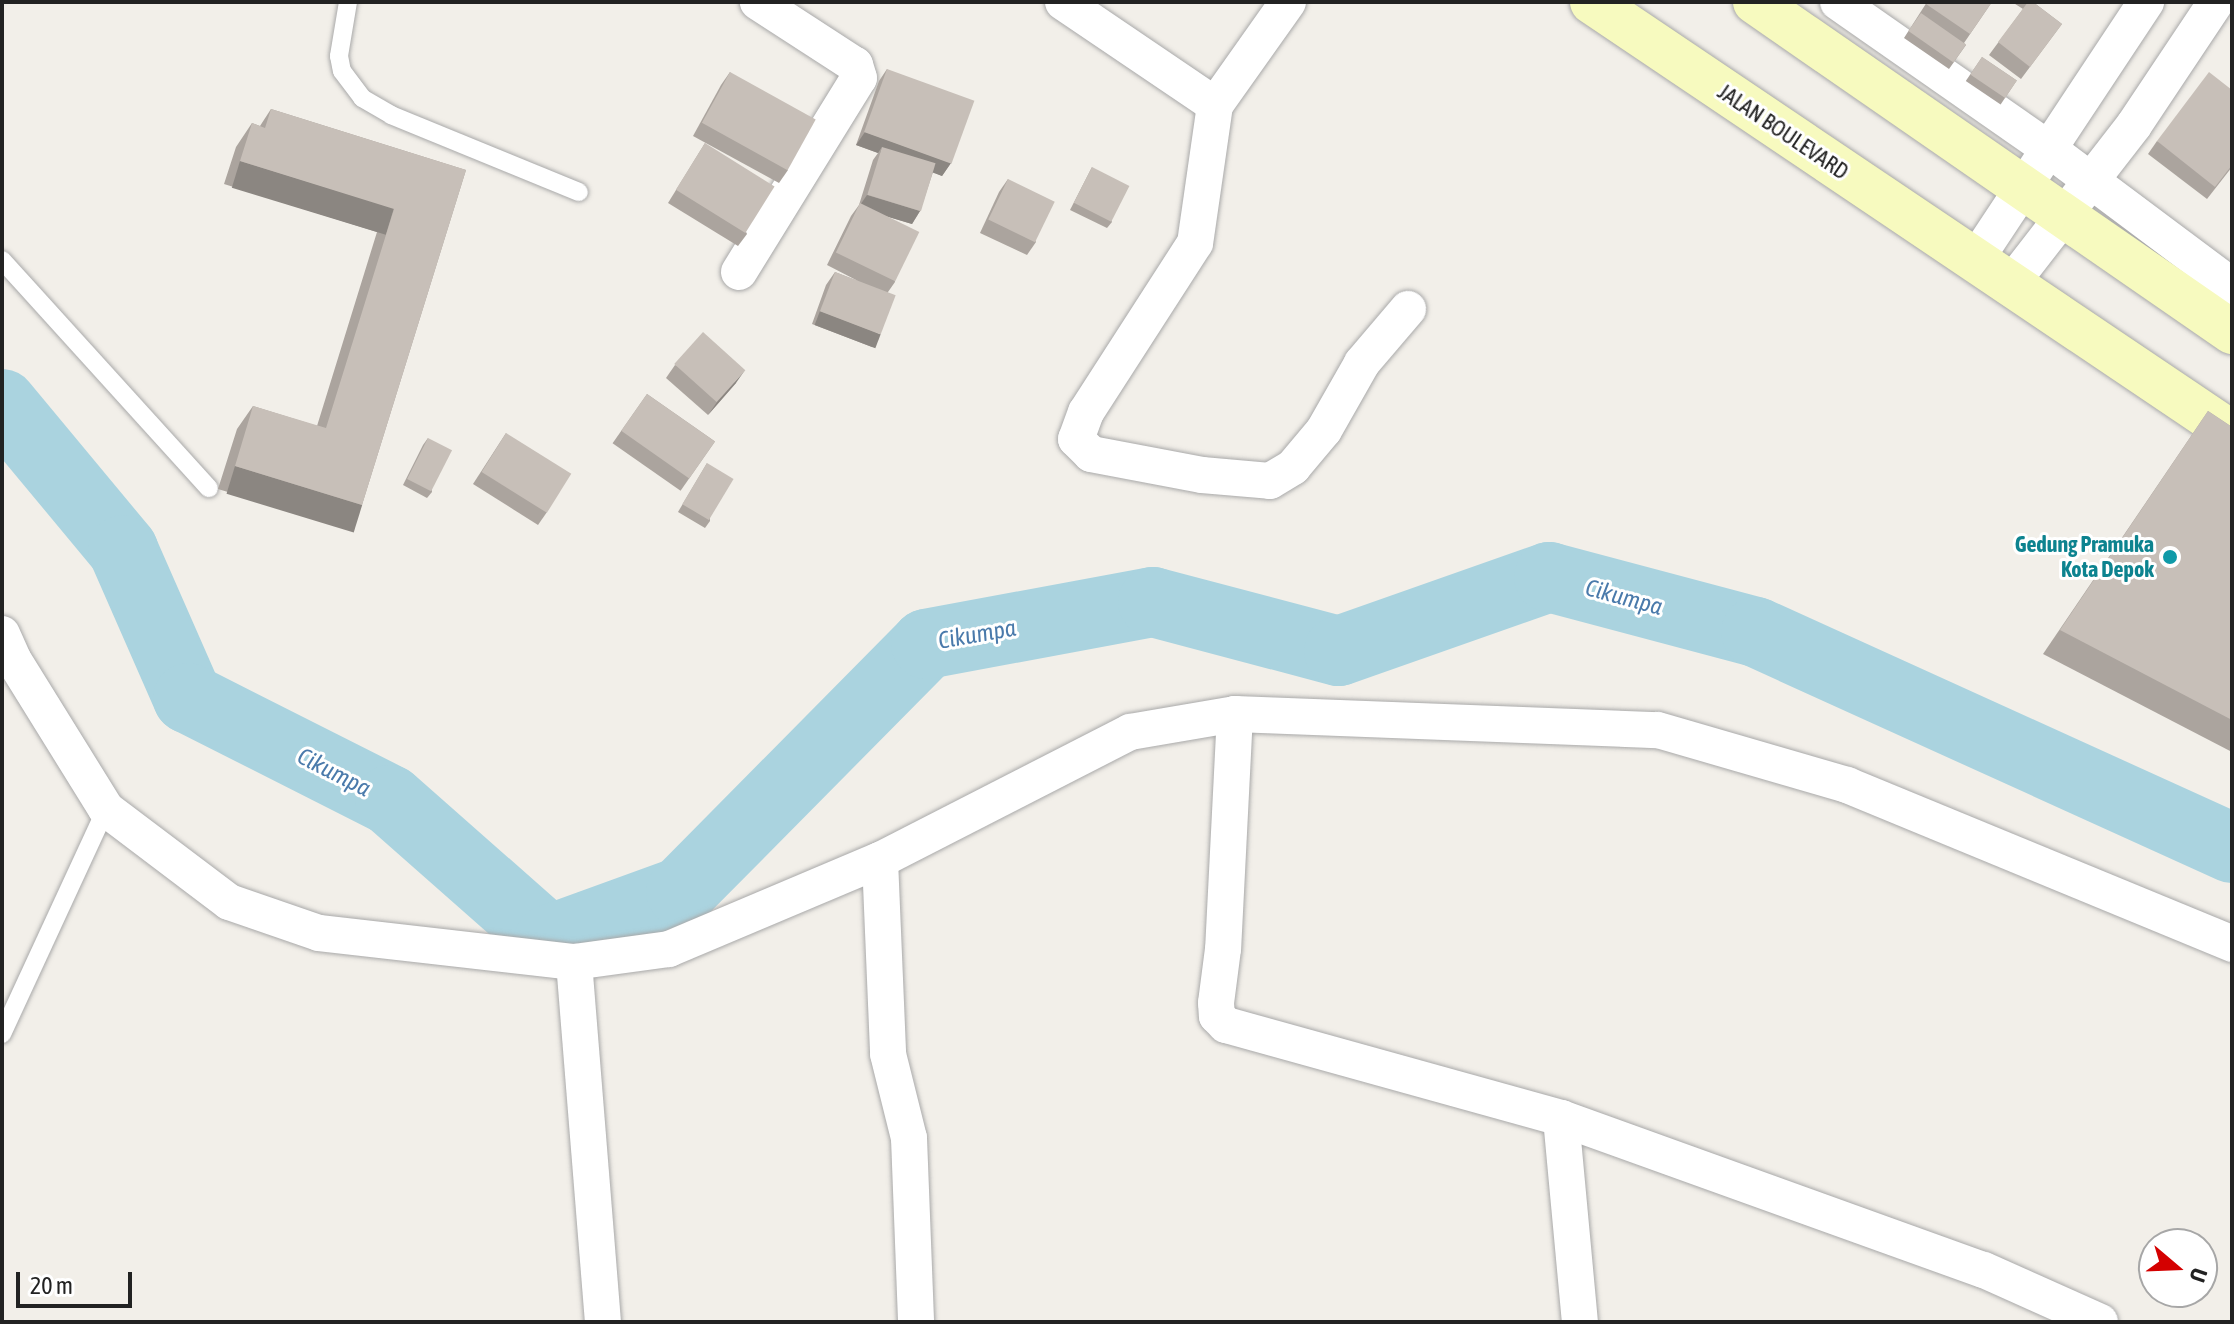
<!DOCTYPE html>
<style>
body{margin:0}
#map{position:relative;width:2234px;height:1324px;overflow:hidden;background:#f2efe9;font-family:"Asap Condensed",sans-serif}
div>[style]{position:absolute}
[style*='--x']{left:calc(var(--x)*1px);top:calc(var(--y)*1px);width:calc(var(--w)*1px);rotate:calc(var(--a)*1deg)}
.river>*{height:70px;margin:-35px;padding:0 35px;transform-origin:35px;border-radius:35px;background:#aad3df}
.roads{filter:drop-shadow(0 0 2px #a9a9a9) drop-shadow(0 0 2px #a9a9a9)}
.service>*{height:18px;margin:-9px;padding:0 9px;transform-origin:9px;border-radius:9px;background:#fff}
.minor>*{height:36px;margin:-18px;padding:0 18px;transform-origin:18px;border-radius:18px;background:#fff}
.secondary>*{height:44px;margin:-22px;padding:0 22px;transform-origin:22px;border-radius:22px;background:#f7fabf}
.wall>*{inset:0;background:#aba49e;transform-origin:0 0}
.shaded-wall>*{inset:0;background:#8b8681;transform-origin:0 0}
.building>*{inset:0;background:#c7bfb8;transform-origin:0 0}
.dots>*{width:22px;height:22px;translate:-50% -50%;box-sizing:border-box;border:4px solid #fff;border-radius:50%}
span{translate:-50% -50%;white-space:nowrap;text-align:center;line-height:1.15;-webkit-text-stroke:6px #fff;paint-order:stroke}
.street-label{font-size:22px;color:#222}
.culture-label{font-size:22px;color:#0d838f;font-weight:700}
.right{translate:-100% -50%;text-align:right}
.water-label{font-size:24px;color:#4a7aab;font-style:italic}
.frame{position:absolute;inset:0;border:4px solid #222;pointer-events:none}
.north{position:absolute;left:2138px;top:1228px;width:80px;height:80px;box-sizing:border-box;background:#fff;border:2px solid #a7a7a7;border-radius:50%;rotate:109deg;font-size:22px;font-weight:700;line-height:32px;text-align:center;color:#222}
.north::after{content:'';display:block;margin:auto;width:28px;height:36px;background:#d40000;clip-path:polygon(50% 0,100% 100%,50% 72%,0 100%)}
.scale{position:absolute;left:16px;top:1272px;width:116px;height:36px;box-sizing:border-box;border:4px solid #222;border-top:0;padding-left:10px;font-size:24px;line-height:28px;white-space:nowrap;color:#222;-webkit-text-stroke:6px #fff;paint-order:stroke}
</style>
<div id="map">
<div class="river">
<div style="--x:2;--y:404;--w:190;--a:50.3"></div>
<div style="--x:123;--y:550;--w:162;--a:66.3"></div>
<div style="--x:188;--y:698;--w:226;--a:26.8"></div>
<div style="--x:390;--y:800;--w:212;--a:41.4"></div>
<div style="--x:549;--y:940;--w:140;--a:-20"></div>
<div style="--x:681;--y:892;--w:349;--a:-45.3"></div>
<div style="--x:926;--y:644;--w:231;--a:-10.5"></div>
<div style="--x:1153;--y:602;--w:192;--a:14.8"></div>
<div style="--x:1339;--y:651;--w:223;--a:-19.4"></div>
<div style="--x:1549;--y:577;--w:214;--a:14.9"></div>
<div style="--x:1756;--y:632;--w:523;--a:24.41"></div>
</div>
<div class="roads">
<div class="service">
<div style="--x:348;--y:2;--w:55;--a:99.5"></div>
<div style="--x:339;--y:56;--w:15;--a:79"></div>
<div style="--x:342;--y:71;--w:34;--a:53"></div>
<div style="--x:362;--y:98;--w:34;--a:30"></div>
<div style="--x:391;--y:115;--w:203;--a:22.3"></div>
<div style="--x:2;--y:260;--w:308;--a:47.8"></div>
<div style="--x:2;--y:1034;--w:248;--a:-65.2"></div>
</div>
<div class="minor">
<div style="--x:1063;--y:2;--w:184;--a:34.1"></div>
<div style="--x:1288;--y:2;--w:126;--a:125.3"></div>
<div style="--x:1215;--y:105;--w:139;--a:98.2"></div>
<div style="--x:1195;--y:243;--w:201;--a:122.8"></div>
<div style="--x:1086;--y:412;--w:29;--a:110"></div>
<div style="--x:1076;--y:439;--w:21;--a:45"></div>
<div style="--x:1091;--y:454;--w:113;--a:10.7"></div>
<div style="--x:1202;--y:475;--w:68;--a:5"></div>
<div style="--x:1270;--y:481;--w:27;--a:-31"></div>
<div style="--x:1293;--y:467;--w:48;--a:-50"></div>
<div style="--x:1324;--y:430;--w:77;--a:-60.4"></div>
<div style="--x:1362;--y:363;--w:71;--a:-49.6"></div>
<div style="--x:1838;--y:2;--w:259;--a:34.9"></div>
<div style="--x:2050;--y:150;--w:227;--a:36.8"></div>
<div style="--x:1974;--y:262;--w:312;--a:-56.5"></div>
<div style="--x:739;--y:272;--w:228;--a:-58.3"></div>
<div style="--x:859;--y:78;--w:14;--a:-107"></div>
<div style="--x:855;--y:65;--w:116;--a:-147"></div>
<div style="--x:2010;--y:285;--w:202;--a:-52.2"></div>
<div style="--x:2134;--y:125;--w:148;--a:-56.3"></div>
<div style="--x:2;--y:634;--w:27;--a:66"></div>
<div style="--x:13;--y:659;--w:176;--a:58.2"></div>
<div style="--x:106;--y:809;--w:154;--a:37.1"></div>
<div style="--x:229;--y:902;--w:95;--a:19"></div>
<div style="--x:319;--y:933;--w:257;--a:6.5"></div>
<div style="--x:574;--y:962;--w:96;--a:-7.8"></div>
<div style="--x:669;--y:949;--w:229;--a:-22.9"></div>
<div style="--x:880;--y:860;--w:281;--a:-27.1"></div>
<div style="--x:1130;--y:732;--w:107;--a:-9.7"></div>
<div style="--x:1235;--y:714;--w:423;--a:2.2"></div>
<div style="--x:1658;--y:730;--w:197;--a:16.2"></div>
<div style="--x:1847;--y:785;--w:417;--a:22.4"></div>
<div style="--x:1235;--y:714;--w:235;--a:92.9"></div>
<div style="--x:1223;--y:949;--w:54;--a:97.4"></div>
<div style="--x:1216;--y:1003;--w:13;--a:86"></div>
<div style="--x:1217;--y:1016;--w:13;--a:45"></div>
<div style="--x:1226;--y:1025;--w:348;--a:15.5"></div>
<div style="--x:1561;--y:1118;--w:449;--a:19.8"></div>
<div style="--x:1984;--y:1270;--w:127;--a:24.1"></div>
<div style="--x:880;--y:860;--w:194;--a:87.6"></div>
<div style="--x:888;--y:1054;--w:87;--a:76"></div>
<div style="--x:909;--y:1138;--w:184;--a:87.8"></div>
<div style="--x:574;--y:962;--w:361;--a:85.4"></div>
<div style="--x:1561;--y:1118;--w:205;--a:84.7"></div>
</div>
<div class="secondary">
<div style="--x:1592;--y:2;--w:772;--a:33.96"></div>
<div style="--x:1755;--y:2;--w:580;--a:34.68"></div>
</div>
</div>
<div class="wall">
<div style="clip-path:polygon(1927px 2px,1992px 2px,1964px 43px,1966px 45px,1949px 69px,1904px 38px)"></div>
<div style="clip-path:polygon(2012px 2px,2033px 2px,2062px 24px,2021px 79px,1989px 55px,2023px 9px)"></div>
<div style="left:1982px;top:57px;width:42px;height:29px;rotate:34deg"></div>
<div style="clip-path:polygon(887px 69px,951px 163px,942px 176px,933px 172px,920px 211px,912px 224px,886px 216px,895px 282px,888px 292px,872px 347px,812px 324px,826px 285px,835px 272px,858px 281px,827px 265px,851px 216px,859px 205px,873px 160px,878px 153px,856px 145px,879px 81px)"></div>
<div style="clip-path:polygon(730px 72px,788px 170px,779px 183px,693px 136px,721px 85px)"></div>
<div style="clip-path:polygon(271px 109px,466px 170px,362px 505px,345px 528px,218px 489px,237px 429px,253px 406px,317px 426px,377px 232px,224px 184px,236px 147px,252px 123px,260px 126px)"></div>
<div style="clip-path:polygon(2157px 141px,2232px 167px,2207px 199px,2148px 154px)"></div>
<div style="clip-path:polygon(705px 143px,747px 234px,738px 246px,668px 203px)"></div>
<div style="clip-path:polygon(1092px 167px,1112px 222px,1107px 228px,1070px 210px)"></div>
<div style="clip-path:polygon(1008px 179px,1036px 242px,1027px 255px,980px 233px,999px 192px)"></div>
<div style="clip-path:polygon(675px 365px,736px 383px,708px 415px,666px 378px)"></div>
<div style="left:647px;top:394px;width:83px;height:60px;rotate:35deg"></div>
<div style="clip-path:polygon(2208px 411px,2232px 427px,2232px 752px,2043px 654px)"></div>
<div style="clip-path:polygon(506px 433px,547px 512px,538px 525px,473px 484px)"></div>
<div style="clip-path:polygon(428px 438px,432px 492px,427px 498px,403px 485px,423px 445px)"></div>
<div style="clip-path:polygon(707px 463px,710px 521px,705px 528px,678px 512px)"></div>
</div>
<div class="shaded-wall">
<div style="clip-path:polygon(865px 132px,951px 163px,942px 176px,880px 153px,882px 147px,878px 153px,856px 145px)"></div>
<div style="left:240px;top:161px;width:161px;height:28px;rotate:17deg"></div>
<div style="clip-path:polygon(867px 195px,920px 211px,912px 224px,858px 208px)"></div>
<div style="left:820px;top:311px;width:65px;height:15px;rotate:21deg"></div>
<div style="clip-path:polygon(745px 370px,736px 383px,708px 415px,717px 402px)"></div>
<div style="left:235px;top:466px;width:133px;height:29px;rotate:17deg"></div>
</div>
<div class="building">
<div style="clip-path:polygon(1928px 2px,1992px 2px,1970px 34px,1926px 4px)"></div>
<div style="clip-path:polygon(2028px 2px,2033px 2px,2062px 24px,2030px 67px,1998px 42px)"></div>
<div style="left:1921px;top:13px;width:55px;height:22px;rotate:35deg"></div>
<div style="left:1982px;top:57px;width:42px;height:21px;rotate:34deg"></div>
<div style="left:887px;top:69px;width:93px;height:67px;rotate:20deg"></div>
<div style="left:730px;top:72px;width:98px;height:58px;rotate:29deg"></div>
<div style="clip-path:polygon(2209px 72px,2232px 90px,2232px 165px,2215px 187px,2157px 141px)"></div>
<div style="clip-path:polygon(271px 109px,466px 170px,362px 505px,235px 466px,253px 406px,326px 428px,394px 209px,240px 161px,252px 123px,265px 128px)"></div>
<div style="left:705px;top:143px;width:82px;height:55px;rotate:32deg"></div>
<div style="left:882px;top:147px;width:56px;height:50px;rotate:17deg"></div>
<div style="left:1092px;top:167px;width:42px;height:40px;rotate:27deg"></div>
<div style="left:1008px;top:179px;width:52px;height:45px;rotate:26deg"></div>
<div style="left:860px;top:203px;width:66px;height:55px;rotate:26deg"></div>
<div style="left:835px;top:272px;width:65px;height:42px;rotate:21deg"></div>
<div style="left:703px;top:332px;width:57px;height:43px;rotate:42deg"></div>
<div style="left:647px;top:394px;width:83px;height:45px;rotate:35deg"></div>
<div style="clip-path:polygon(2208px 411px,2232px 427px,2232px 720px,2060px 630px)"></div>
<div style="left:506px;top:433px;width:77px;height:46px;rotate:32deg"></div>
<div style="left:428px;top:438px;width:27px;height:46px;rotate:27deg"></div>
<div style="left:707px;top:463px;width:31px;height:48px;rotate:31deg"></div>
</div>
<div class="dots">
<div style="left:2170px;top:557px;background:#0f9aa8"></div>
</div>
<div class="street-label">
<span style="left:1783px;top:132px;rotate:34deg">JALAN BOULEVARD</span>
</div>
<div class="culture-label">
<span class="right" style="left:2154px;top:557px">Gedung Pramuka<br>Kota Depok</span>
</div>
<div class="water-label">
<span style="left:1624px;top:597px;rotate:15deg">Cikumpa</span>
<span style="left:977px;top:634px;rotate:-10deg">Cikumpa</span>
<span style="left:334px;top:772px;rotate:27deg">Cikumpa</span>
</div>
<div class="frame"></div>
<div class="north">U</div>
<div class="scale">20 m</div>
</div>
